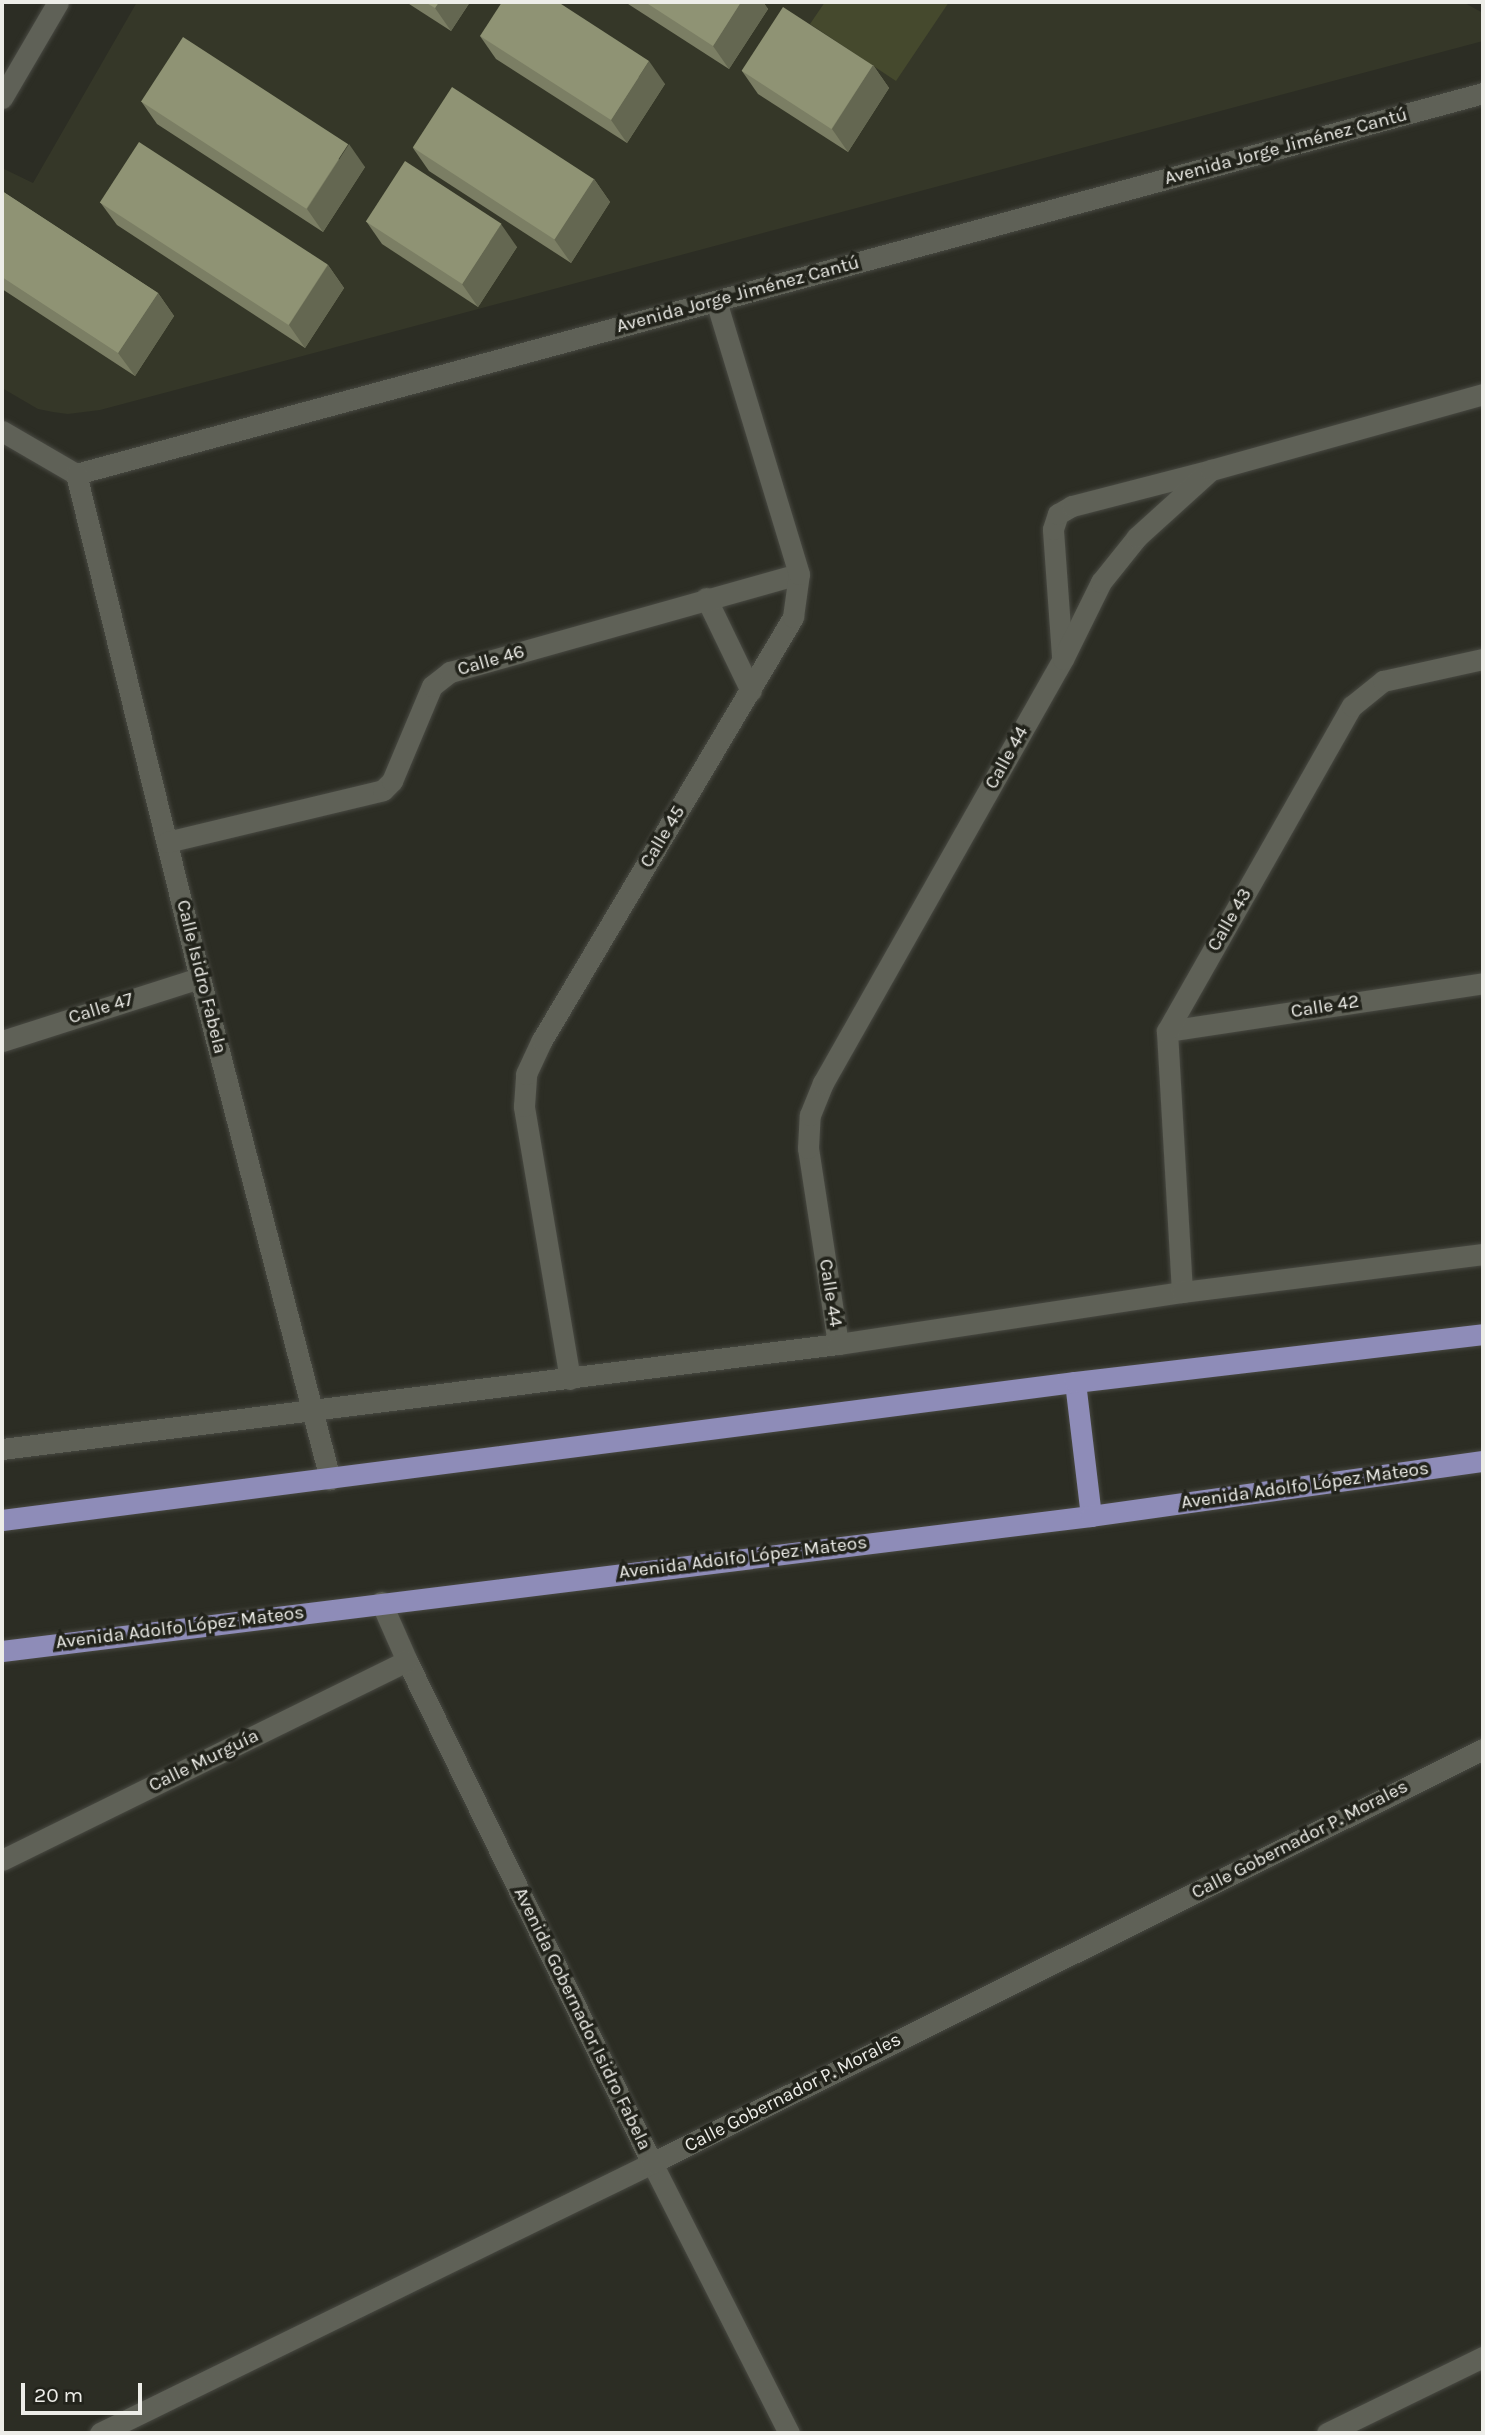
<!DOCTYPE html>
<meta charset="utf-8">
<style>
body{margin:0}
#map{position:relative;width:1485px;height:2435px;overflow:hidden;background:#2c2d24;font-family:Karla,sans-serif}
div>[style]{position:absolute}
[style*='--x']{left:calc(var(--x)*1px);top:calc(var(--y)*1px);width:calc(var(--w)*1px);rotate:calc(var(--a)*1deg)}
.built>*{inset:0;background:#353728}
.green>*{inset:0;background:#45492d}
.roads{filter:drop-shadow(0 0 2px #484942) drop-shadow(0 0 2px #484942)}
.street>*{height:21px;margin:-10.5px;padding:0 10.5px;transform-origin:10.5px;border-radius:10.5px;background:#5f6157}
.primary>*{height:21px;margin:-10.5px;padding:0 10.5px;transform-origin:10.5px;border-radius:10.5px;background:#8e8cb8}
.wall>*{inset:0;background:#7b7e64}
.shaded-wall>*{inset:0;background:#646751}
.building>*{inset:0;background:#8f9374;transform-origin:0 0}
span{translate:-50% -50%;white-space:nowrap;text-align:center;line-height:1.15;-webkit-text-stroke:7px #22231b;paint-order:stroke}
.street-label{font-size:19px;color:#edede8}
.frame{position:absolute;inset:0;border:4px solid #edede8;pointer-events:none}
.scale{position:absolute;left:21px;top:2383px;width:121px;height:32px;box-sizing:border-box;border:4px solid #edede8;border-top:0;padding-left:9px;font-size:21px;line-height:24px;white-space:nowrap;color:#edede8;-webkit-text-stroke:5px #22231b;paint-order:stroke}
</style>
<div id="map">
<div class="built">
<div style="clip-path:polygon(137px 2px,1463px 2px,1483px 13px,1483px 41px,100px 410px,68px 414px,53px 412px,38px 409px,2px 388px,2px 168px,33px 183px)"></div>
</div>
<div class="green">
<div style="clip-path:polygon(825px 2px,949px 2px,896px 81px,810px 24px)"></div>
</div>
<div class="roads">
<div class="street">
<div style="--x:2;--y:98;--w:111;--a:-59.7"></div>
<div style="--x:2;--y:431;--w:86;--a:30.2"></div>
<div style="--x:76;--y:474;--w:1458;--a:-15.15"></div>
<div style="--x:76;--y:474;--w:519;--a:76.18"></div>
<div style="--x:200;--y:978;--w:518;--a:75.45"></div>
<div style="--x:706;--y:598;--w:103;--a:64.2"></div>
<div style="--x:1062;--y:656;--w:127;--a:-94.1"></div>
<div style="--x:1053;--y:529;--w:16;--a:-72"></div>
<div style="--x:1058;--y:514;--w:16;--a:-30"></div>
<div style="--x:1072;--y:506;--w:139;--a:-14.5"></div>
<div style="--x:167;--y:842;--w:222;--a:-13.5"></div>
<div style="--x:383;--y:790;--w:13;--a:-45"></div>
<div style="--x:392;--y:781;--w:103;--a:-67.2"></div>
<div style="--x:432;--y:686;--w:23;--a:-38"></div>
<div style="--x:450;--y:672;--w:362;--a:-15.7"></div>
<div style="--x:1167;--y:1031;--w:320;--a:-8.6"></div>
<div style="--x:2;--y:1041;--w:208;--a:-17.7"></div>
<div style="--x:1182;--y:1292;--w:261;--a:-93.3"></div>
<div style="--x:1167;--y:1031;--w:374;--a:-60.4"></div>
<div style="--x:1352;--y:706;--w:40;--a:-39"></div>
<div style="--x:1383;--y:681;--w:102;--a:-12.4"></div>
<div style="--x:838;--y:1344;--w:198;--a:-98.7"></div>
<div style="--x:808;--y:1148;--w:33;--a:-87"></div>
<div style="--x:810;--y:1115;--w:35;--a:-68"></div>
<div style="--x:823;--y:1083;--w:487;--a:-60.5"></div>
<div style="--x:1063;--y:659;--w:86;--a:-63.7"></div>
<div style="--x:1101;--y:582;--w:58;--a:-51.3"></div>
<div style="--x:1137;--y:537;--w:100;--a:-42.2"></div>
<div style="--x:1211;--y:470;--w:282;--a:-15.6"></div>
<div style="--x:570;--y:1379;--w:277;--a:-99.6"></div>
<div style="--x:524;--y:1106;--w:32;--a:-86"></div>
<div style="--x:526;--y:1074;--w:38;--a:-65"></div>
<div style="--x:542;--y:1040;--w:492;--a:-59.3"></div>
<div style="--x:793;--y:617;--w:43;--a:-82.1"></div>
<div style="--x:799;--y:574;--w:285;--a:-106.9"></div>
<div style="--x:2;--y:1449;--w:843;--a:-7.16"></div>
<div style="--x:838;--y:1344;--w:348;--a:-8.6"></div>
<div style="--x:1182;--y:1292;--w:303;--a:-7.2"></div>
<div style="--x:381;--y:1602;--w:64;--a:66.2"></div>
<div style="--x:407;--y:1661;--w:559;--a:63.99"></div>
<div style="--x:652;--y:2163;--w:303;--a:63.1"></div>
<div style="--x:2;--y:1860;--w:451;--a:-26.2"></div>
<div style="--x:100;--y:2433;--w:614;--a:-26.06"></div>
<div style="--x:652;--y:2163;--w:928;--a:-26.48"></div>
<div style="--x:1327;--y:2433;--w:174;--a:-26"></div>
</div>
<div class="primary">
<div style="--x:1075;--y:1382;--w:135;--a:83.2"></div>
<div style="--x:2;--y:1520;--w:1082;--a:-7.33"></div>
<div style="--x:1075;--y:1382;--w:411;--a:-6.7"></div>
<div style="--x:2;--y:1651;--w:1097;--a:-7.07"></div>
<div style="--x:1091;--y:1516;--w:396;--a:-8"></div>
</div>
</div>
<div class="wall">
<div style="clip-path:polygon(406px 2px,470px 2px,451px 31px)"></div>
<div style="clip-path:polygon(625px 2px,763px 2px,768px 9px,729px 69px)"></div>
<div style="clip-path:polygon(480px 36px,665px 84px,627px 143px,496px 59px)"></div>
<div style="clip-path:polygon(873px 65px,889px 88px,848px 152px,758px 94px,742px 71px)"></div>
<div style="clip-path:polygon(141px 101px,365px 167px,323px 232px,157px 124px)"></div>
<div style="clip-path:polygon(413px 148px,594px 179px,610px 202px,571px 263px,429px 171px)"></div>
<div style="clip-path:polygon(2px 191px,158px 293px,174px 316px,135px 376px,2px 289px)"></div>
<div style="clip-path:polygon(100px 202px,328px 265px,344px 288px,305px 348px,117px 225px)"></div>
<div style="clip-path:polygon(366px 221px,517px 247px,478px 307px,382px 244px)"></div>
</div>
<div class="shaded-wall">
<div style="clip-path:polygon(439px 2px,470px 2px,451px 31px,435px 8px)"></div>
<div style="clip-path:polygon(741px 2px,763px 2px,768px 9px,729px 69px,713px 46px)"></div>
<div style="clip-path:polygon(649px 61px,665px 84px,627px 143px,611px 120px)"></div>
<div style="clip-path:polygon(873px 65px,889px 88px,848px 152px,832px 129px)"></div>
<div style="clip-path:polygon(349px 144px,365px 167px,323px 232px,307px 209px)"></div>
<div style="clip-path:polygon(594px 179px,610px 202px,571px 263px,554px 239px)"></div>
<div style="clip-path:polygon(501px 224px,517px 247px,478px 307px,462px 284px)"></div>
<div style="clip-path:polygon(328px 265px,344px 288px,305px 348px,289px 325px)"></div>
<div style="clip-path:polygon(158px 293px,174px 316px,135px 376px,118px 353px)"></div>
</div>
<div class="building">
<div style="clip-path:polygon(425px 2px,439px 2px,435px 8px)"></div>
<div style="clip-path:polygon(502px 2px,558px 2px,649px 61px,611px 120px,480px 36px)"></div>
<div style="clip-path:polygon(645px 2px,741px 2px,713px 46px)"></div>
<div style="left:783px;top:7px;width:107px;height:76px;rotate:33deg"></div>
<div style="left:183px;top:37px;width:197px;height:77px;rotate:33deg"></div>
<div style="left:452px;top:87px;width:169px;height:72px;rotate:33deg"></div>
<div style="left:139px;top:142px;width:225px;height:72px;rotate:33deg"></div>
<div style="left:405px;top:161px;width:115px;height:72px;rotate:33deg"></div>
<div style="clip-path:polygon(2px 191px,158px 293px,118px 353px,2px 277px)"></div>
</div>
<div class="street-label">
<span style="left:1286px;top:147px;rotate:-15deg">Avenida Jorge Jiménez Cantú</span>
<span style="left:738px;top:295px;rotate:-15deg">Avenida Jorge Jiménez Cantú</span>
<span style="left:491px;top:661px;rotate:-16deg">Calle 46</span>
<span style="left:1007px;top:758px;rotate:-61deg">Calle 44</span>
<span style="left:663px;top:837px;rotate:-59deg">Calle 45</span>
<span style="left:1230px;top:920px;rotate:-60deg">Calle 43</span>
<span style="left:201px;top:977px;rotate:76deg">Calle Isidro Fabela</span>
<span style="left:1325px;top:1007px;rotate:-9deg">Calle 42</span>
<span style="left:101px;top:1009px;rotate:-17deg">Calle 47</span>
<span style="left:830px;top:1293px;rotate:81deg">Calle 44</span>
<span style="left:1305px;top:1486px;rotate:-8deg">Avenida Adolfo López Mateos</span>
<span style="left:743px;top:1558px;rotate:-7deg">Avenida Adolfo López Mateos</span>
<span style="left:180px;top:1628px;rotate:-7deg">Avenida Adolfo López Mateos</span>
<span style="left:204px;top:1761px;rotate:-26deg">Calle Murguía</span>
<span style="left:1300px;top:1840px;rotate:-27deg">Calle Gobernador P. Morales</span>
<span style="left:582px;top:2019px;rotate:64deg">Avenida Gobernador Isidro Fabela</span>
<span style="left:793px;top:2093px;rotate:-27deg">Calle Gobernador P. Morales</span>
</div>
<div class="frame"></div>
<div class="scale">20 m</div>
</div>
